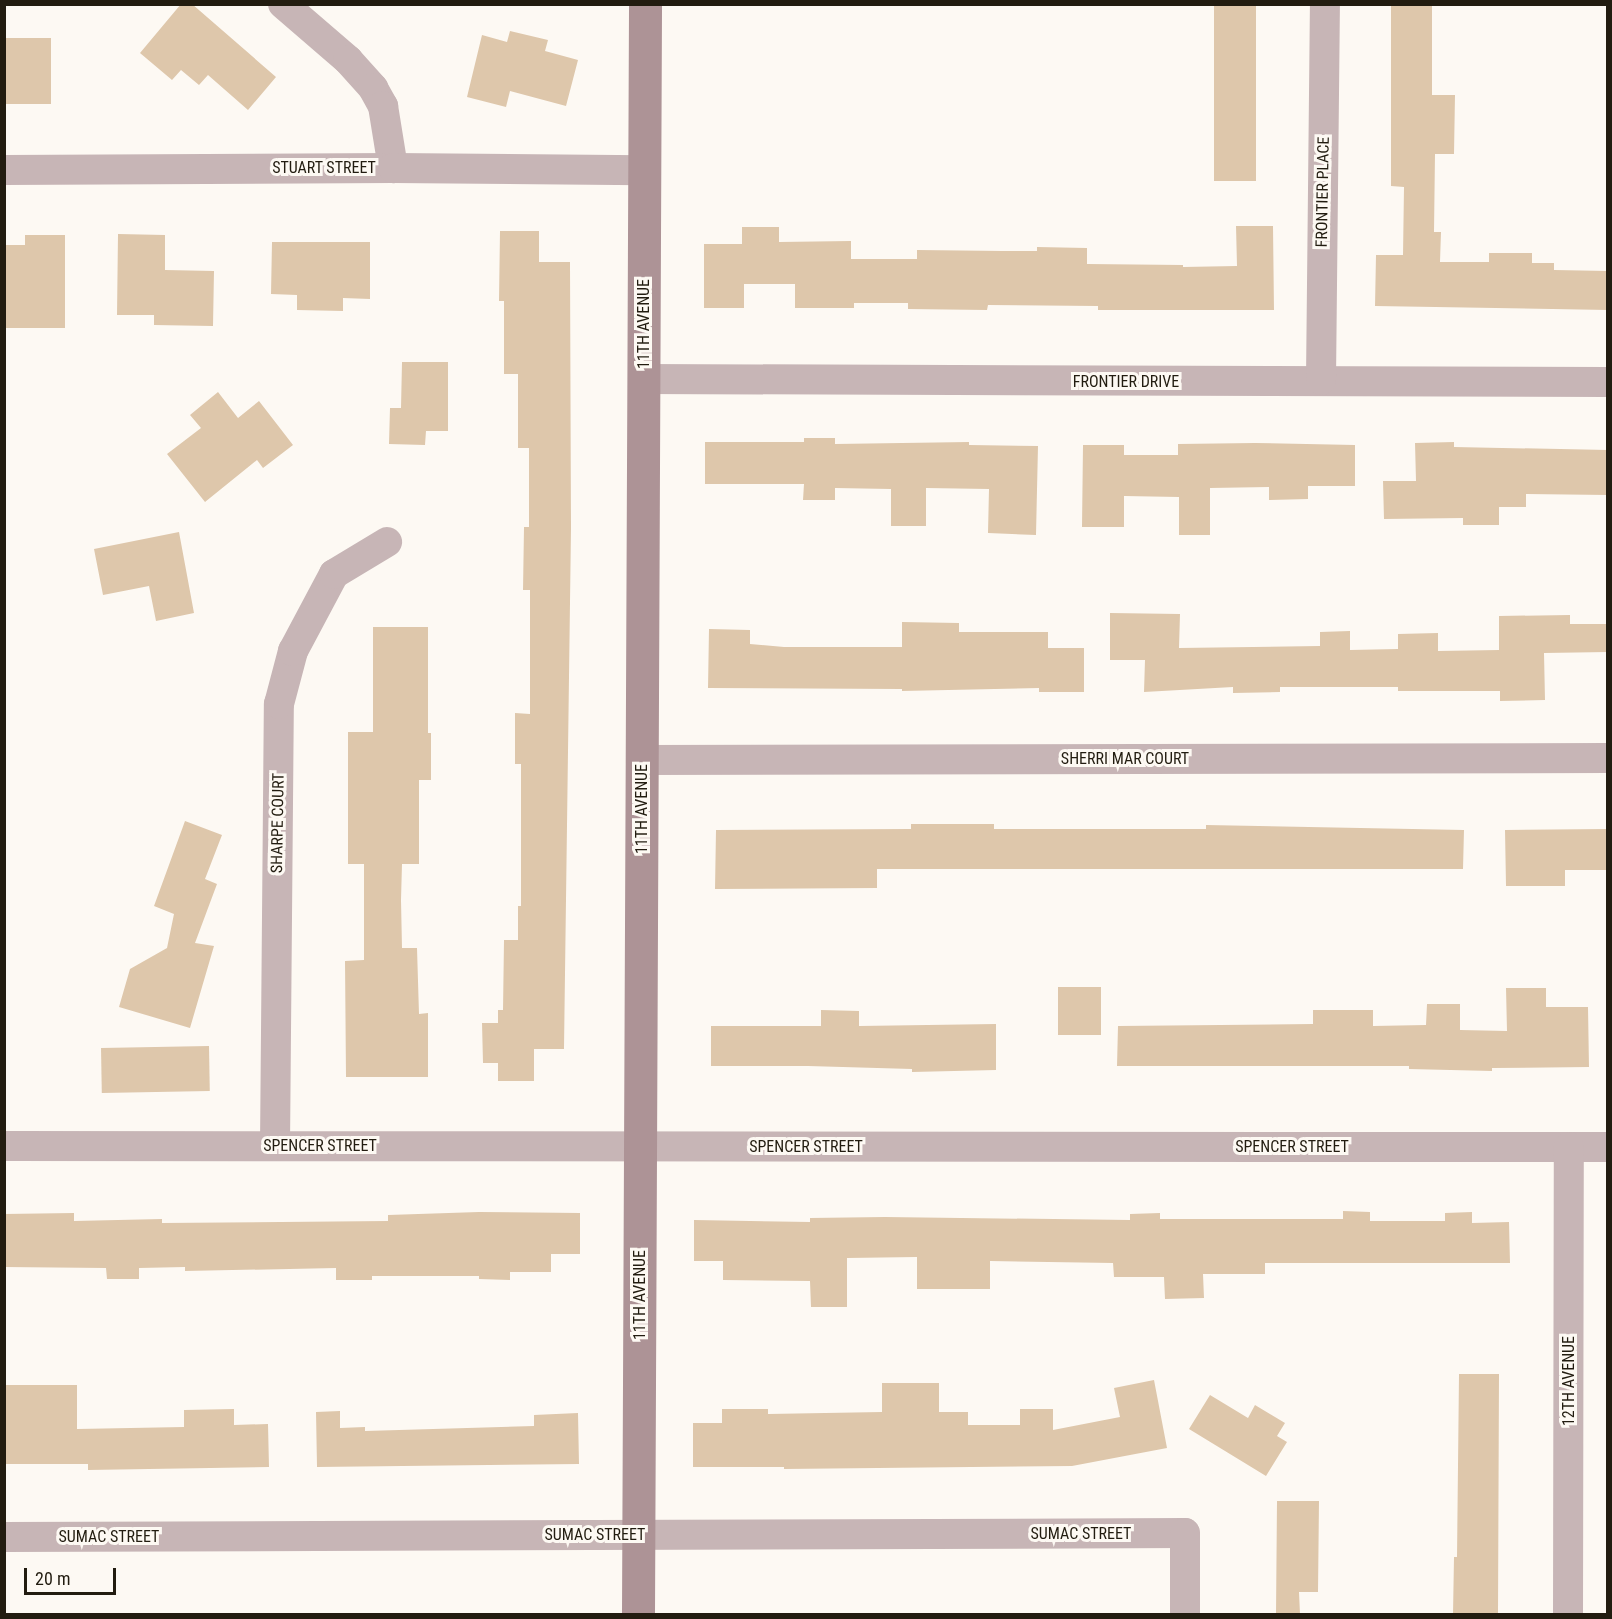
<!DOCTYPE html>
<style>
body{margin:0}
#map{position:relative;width:1612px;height:1619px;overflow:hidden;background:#fdf9f3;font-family:"Roboto Condensed",sans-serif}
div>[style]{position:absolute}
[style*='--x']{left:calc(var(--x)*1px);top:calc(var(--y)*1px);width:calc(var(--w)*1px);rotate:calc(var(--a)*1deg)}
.building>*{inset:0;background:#dec7ab;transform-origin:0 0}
.street>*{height:30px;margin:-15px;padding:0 15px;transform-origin:15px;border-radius:15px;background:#c7b5b6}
.secondary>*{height:33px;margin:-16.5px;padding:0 16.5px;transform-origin:16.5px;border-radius:16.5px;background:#ad9396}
span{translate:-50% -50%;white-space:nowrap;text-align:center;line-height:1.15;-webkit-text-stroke:6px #fdf9f3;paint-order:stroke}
.street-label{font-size:16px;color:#221c10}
.frame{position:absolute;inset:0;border:6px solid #221c10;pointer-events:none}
.scale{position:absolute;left:24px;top:1568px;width:92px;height:27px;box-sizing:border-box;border:3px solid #221c10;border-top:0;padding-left:8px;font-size:18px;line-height:21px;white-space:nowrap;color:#221c10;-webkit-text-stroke:4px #fdf9f3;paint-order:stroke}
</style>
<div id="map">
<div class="building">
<div style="clip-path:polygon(181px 4px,192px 4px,276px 77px,248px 110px,208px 75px,199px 85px,181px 70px,172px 80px,140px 53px)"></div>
<div style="left:1214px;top:4px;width:42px;height:177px"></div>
<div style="clip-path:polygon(1391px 4px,1432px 4px,1432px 95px,1455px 95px,1454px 154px,1435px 154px,1434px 232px,1441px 232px,1440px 262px,1489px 262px,1489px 253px,1532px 253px,1532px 263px,1554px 263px,1554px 270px,1608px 271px,1608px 310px,1375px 306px,1376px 255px,1403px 255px,1404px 187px,1391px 186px)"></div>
<div style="clip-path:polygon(510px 31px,548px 40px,545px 51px,578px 60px,566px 106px,510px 91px,506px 107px,467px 97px,482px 35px,507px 42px)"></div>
<div style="left:4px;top:38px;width:47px;height:66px"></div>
<div style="clip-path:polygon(1236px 226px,1273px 226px,1274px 310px,1098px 310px,1098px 306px,988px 305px,987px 310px,908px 309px,908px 303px,854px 303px,854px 308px,795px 308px,795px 284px,744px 284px,744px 308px,704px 308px,704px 244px,742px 244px,742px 227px,779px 227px,779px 242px,851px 241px,851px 259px,917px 259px,917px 250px,1003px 251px,1037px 251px,1037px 247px,1087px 248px,1087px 264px,1183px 265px,1183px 267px,1237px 266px)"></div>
<div style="clip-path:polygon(500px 231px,539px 231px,539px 262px,570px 262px,571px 528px,564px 1049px,534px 1049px,534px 1081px,498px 1081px,498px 1063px,483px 1063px,482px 1023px,498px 1023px,498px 1010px,503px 1010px,504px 940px,518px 940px,518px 906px,521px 906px,521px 764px,515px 764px,515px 713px,530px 714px,530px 590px,523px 590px,524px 527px,529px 527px,529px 448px,518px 448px,518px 374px,504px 374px,504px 301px,499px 301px)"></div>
<div style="clip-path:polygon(118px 234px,165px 235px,165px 270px,214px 271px,213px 326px,154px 325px,154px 315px,117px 315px)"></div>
<div style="clip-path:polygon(25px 235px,65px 235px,65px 328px,4px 328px,4px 245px,25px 245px)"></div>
<div style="clip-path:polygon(272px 242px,370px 242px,370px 299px,343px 298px,343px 311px,297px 310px,297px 295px,271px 294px)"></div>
<div style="clip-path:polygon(402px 362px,448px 362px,448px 431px,426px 431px,425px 445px,389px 444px,390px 408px,401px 408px)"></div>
<div style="clip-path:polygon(218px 392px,238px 418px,259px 401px,293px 445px,263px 468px,257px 460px,205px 502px,167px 454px,201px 428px,190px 415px)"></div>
<div style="clip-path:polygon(804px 438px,835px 438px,835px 444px,969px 442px,969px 445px,1038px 446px,1036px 535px,988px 533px,989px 489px,926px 488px,926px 526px,891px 526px,891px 489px,835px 488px,835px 500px,803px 500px,804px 484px,705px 484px,705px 442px,804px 442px)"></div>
<div style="clip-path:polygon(1454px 442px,1454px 447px,1608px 450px,1608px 495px,1526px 494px,1526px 507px,1499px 507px,1499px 525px,1463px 525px,1463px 518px,1384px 519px,1383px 481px,1416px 481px,1415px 443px)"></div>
<div style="clip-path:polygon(1255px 443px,1355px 445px,1355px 486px,1308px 486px,1308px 499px,1269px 500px,1269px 487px,1210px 488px,1210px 535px,1179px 535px,1179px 497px,1124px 496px,1124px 527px,1082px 527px,1083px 445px,1124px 445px,1124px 455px,1178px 455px,1178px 444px)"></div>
<div style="clip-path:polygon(179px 532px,194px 613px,156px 621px,149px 586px,103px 595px,94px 549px)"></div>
<div style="clip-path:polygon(1110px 613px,1180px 614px,1179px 648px,1320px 646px,1320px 632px,1350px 631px,1350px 650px,1398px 649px,1398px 634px,1438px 633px,1438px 651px,1499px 650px,1499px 616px,1570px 615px,1570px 624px,1608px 624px,1608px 652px,1544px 653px,1545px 700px,1500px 701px,1500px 691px,1398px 691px,1398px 687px,1280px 687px,1280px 692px,1233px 693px,1233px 687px,1144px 692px,1145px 660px,1110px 660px)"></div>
<div style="clip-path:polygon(902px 622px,959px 623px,959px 632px,1048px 632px,1048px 648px,1084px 648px,1084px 692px,1039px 692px,1039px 688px,902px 691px,902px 689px,708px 688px,709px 629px,750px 630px,750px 644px,784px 647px,902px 647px)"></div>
<div style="clip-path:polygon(373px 627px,428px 627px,428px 733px,431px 733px,431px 780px,419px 780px,419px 864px,402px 864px,401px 900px,402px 948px,417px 948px,419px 1014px,428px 1013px,428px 1077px,346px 1077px,345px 961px,364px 960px,364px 864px,348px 864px,348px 732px,373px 732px)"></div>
<div style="clip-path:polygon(185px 821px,222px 835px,205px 879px,217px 884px,195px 943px,214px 946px,190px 1028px,119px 1007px,130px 969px,167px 948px,174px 914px,154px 906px)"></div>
<div style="clip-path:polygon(911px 824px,994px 824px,994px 829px,1206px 829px,1206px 825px,1464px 830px,1463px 869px,877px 869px,877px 888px,715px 889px,716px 830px,911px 829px)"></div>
<div style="clip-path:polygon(1608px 829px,1608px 870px,1565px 870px,1565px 886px,1506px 886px,1505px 830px)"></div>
<div style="left:1101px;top:987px;width:48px;height:43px;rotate:90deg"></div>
<div style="clip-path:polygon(1506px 988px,1546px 988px,1546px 1007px,1588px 1007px,1589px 1067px,1492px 1068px,1492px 1071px,1409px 1069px,1409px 1066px,1117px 1066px,1118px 1026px,1313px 1024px,1313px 1010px,1373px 1010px,1373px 1026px,1426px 1025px,1427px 1004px,1460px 1004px,1460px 1030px,1507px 1031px)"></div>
<div style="clip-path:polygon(821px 1010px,859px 1011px,859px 1026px,996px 1024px,996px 1070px,912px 1072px,912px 1069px,808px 1066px,711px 1066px,711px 1026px,821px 1026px)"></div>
<div style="left:209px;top:1046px;width:45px;height:108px;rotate:89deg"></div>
<div style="clip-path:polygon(1343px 1211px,1370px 1212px,1370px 1221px,1445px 1221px,1445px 1213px,1472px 1212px,1472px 1223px,1509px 1222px,1510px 1263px,1265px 1263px,1265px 1274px,1203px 1274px,1204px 1298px,1165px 1299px,1164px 1277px,1114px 1277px,1113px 1263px,990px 1261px,990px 1289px,917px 1289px,917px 1257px,847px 1258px,847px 1307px,811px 1307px,810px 1281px,723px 1280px,723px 1261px,694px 1261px,694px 1220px,810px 1222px,810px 1218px,885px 1217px,1130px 1220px,1130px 1214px,1160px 1213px,1160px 1219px,1343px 1219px)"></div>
<div style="clip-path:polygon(479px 1212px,580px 1213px,580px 1254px,551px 1254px,551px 1272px,510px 1272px,510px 1280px,479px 1279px,479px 1276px,372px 1276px,372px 1280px,336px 1280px,336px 1268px,185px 1271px,185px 1267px,139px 1268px,139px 1279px,107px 1279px,106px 1268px,4px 1267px,4px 1214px,74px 1213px,74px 1221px,162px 1219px,162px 1223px,388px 1221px,388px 1215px)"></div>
<div style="clip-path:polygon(1459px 1374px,1499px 1374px,1498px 1614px,1453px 1614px,1454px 1557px,1457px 1557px)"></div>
<div style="clip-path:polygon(1154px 1380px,1167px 1448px,1072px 1466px,784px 1469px,784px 1467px,693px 1467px,693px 1423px,722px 1423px,722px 1409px,768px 1409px,768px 1414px,882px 1412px,882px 1383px,939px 1383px,939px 1412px,968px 1412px,968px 1425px,1020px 1425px,1020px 1409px,1053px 1409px,1053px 1430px,1120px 1417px,1114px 1388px)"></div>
<div style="clip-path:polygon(4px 1385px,77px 1385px,77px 1429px,184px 1427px,184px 1410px,234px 1409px,234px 1425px,268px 1424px,269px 1467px,88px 1470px,88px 1464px,4px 1464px)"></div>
<div style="clip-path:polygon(1210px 1395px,1248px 1418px,1255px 1405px,1285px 1423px,1277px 1436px,1287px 1442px,1266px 1476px,1189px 1429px)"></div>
<div style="clip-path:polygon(340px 1411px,340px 1428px,365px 1427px,365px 1431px,534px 1426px,534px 1415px,578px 1413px,579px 1464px,317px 1467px,316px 1412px)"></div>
<div style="clip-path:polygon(1277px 1501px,1319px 1501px,1318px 1592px,1299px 1592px,1300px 1614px,1276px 1614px)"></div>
</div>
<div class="street">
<div style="--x:283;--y:4;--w:86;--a:40.7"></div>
<div style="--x:348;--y:60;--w:38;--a:48"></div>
<div style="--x:373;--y:88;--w:21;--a:61"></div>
<div style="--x:383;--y:106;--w:63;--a:80.8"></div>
<div style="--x:4;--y:170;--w:389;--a:-0.3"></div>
<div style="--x:393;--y:168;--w:251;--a:0.5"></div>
<div style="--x:644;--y:379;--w:964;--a:0.18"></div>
<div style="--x:1321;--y:380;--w:376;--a:-89.4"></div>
<div style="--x:642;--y:760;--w:966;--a:-0.12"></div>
<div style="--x:4;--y:1146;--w:1604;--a:0.04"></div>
<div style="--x:275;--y:1146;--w:442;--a:-89.5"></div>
<div style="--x:279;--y:704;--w:55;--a:-75.2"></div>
<div style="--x:293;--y:651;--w:87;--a:-62"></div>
<div style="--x:334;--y:574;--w:62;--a:-31.1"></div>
<div style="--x:4;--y:1537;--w:1181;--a:-0.19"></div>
<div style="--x:1185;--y:1533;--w:81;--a:90"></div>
<div style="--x:1568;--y:1614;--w:467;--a:-89.9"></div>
</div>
<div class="secondary">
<div style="--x:638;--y:1614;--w:1610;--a:-89.75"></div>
</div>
<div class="street-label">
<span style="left:324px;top:168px">STUART STREET</span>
<span style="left:1323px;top:192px;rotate:-89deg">FRONTIER PLACE</span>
<span style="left:644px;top:324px;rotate:-90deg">11TH AVENUE</span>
<span style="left:1126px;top:382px">FRONTIER DRIVE</span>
<span style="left:1125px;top:759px">SHERRI MAR COURT</span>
<span style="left:642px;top:809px;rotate:-90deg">11TH AVENUE</span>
<span style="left:278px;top:823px;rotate:-89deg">SHARPE COURT</span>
<span style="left:320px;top:1146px">SPENCER STREET</span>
<span style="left:806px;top:1147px">SPENCER STREET</span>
<span style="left:1292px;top:1147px">SPENCER STREET</span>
<span style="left:640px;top:1295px;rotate:-90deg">11TH AVENUE</span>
<span style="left:1569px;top:1381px;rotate:-90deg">12TH AVENUE</span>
<span style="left:1081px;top:1534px">SUMAC STREET</span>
<span style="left:595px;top:1535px">SUMAC STREET</span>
<span style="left:109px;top:1537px">SUMAC STREET</span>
</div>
<div class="frame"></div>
<div class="scale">20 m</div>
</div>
